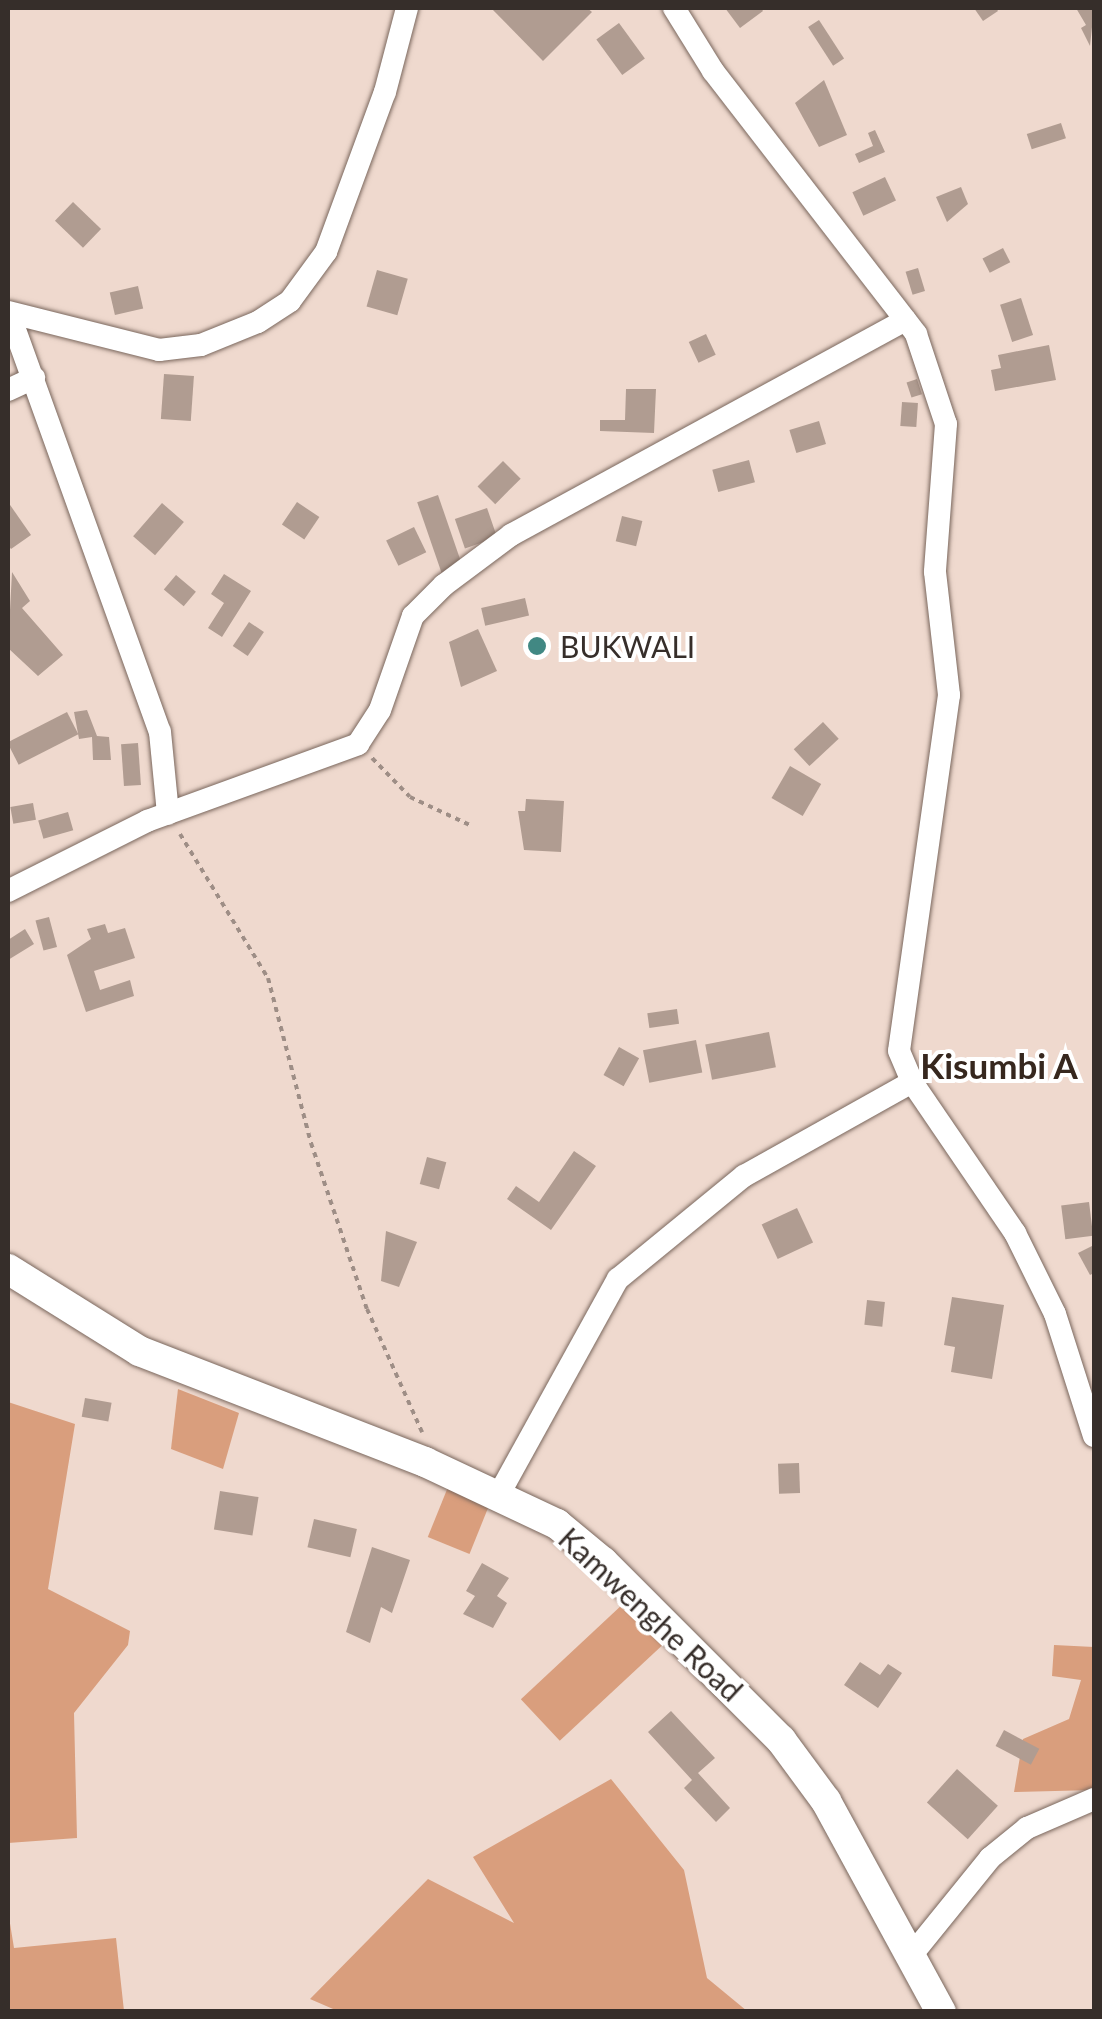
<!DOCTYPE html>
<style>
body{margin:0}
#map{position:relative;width:1102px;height:2019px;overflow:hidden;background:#efd9ce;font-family:Lato,sans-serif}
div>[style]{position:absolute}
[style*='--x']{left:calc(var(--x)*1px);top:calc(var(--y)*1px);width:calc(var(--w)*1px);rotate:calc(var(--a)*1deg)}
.green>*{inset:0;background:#d99e7d;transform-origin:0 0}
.building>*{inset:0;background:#b09c91;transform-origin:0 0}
.path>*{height:4px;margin-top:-2px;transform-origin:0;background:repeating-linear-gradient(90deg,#9e8e86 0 5px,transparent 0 10px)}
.roads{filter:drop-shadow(0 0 2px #7a675d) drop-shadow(0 0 2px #7a675d)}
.minor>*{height:22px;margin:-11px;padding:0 11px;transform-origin:11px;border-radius:11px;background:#fff}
.major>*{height:30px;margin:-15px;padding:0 15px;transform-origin:15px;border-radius:15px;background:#fff}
.dots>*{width:28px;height:28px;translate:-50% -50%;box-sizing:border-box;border:5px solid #fff;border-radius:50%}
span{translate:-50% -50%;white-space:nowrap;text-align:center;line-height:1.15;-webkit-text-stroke:8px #fff;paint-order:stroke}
.poi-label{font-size:30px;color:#362e2a}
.left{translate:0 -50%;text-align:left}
.street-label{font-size:30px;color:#362e2a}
.quarter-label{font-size:35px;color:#36271e;font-weight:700}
.frame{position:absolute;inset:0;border:10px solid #362e2a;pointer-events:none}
</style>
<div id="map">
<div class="green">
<div style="clip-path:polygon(178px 1389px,239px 1413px,223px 1469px,171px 1449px)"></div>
<div style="clip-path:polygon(8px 1402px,75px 1424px,48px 1589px,130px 1631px,128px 1645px,74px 1713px,77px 1838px,8px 1843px)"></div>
<div style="left:448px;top:1487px;width:45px;height:54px;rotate:22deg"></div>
<div style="left:624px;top:1603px;width:57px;height:141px;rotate:47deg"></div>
<div style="clip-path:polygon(1054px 1645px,1094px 1647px,1094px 1790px,1014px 1792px,1023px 1739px,1069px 1719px,1081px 1680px,1052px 1676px)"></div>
<div style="clip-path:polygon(611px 1779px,684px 1870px,707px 1978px,747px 2011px,340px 2012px,310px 1999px,428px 1879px,514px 1923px,473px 1857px)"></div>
<div style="clip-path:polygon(8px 1911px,14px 1948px,116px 1938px,124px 2011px,8px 2011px)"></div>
</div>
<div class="building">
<div style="clip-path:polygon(491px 8px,587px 8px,592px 12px,543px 61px)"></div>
<div style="clip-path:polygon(725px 8px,761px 8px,763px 11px,740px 28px)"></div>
<div style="clip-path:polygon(974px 8px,996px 8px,998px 11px,983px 21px)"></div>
<div style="clip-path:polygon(1076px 8px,1094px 8px,1090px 46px,1081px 28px,1086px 25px)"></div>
<div style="left:819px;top:20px;width:46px;height:13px;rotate:57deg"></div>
<div style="left:619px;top:23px;width:44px;height:28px;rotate:54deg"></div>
<div style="clip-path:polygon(824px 80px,847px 135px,819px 147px,795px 103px)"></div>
<div style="left:1061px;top:123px;width:16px;height:36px;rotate:72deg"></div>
<div style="clip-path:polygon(875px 130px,885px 152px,859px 163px,855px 154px,873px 146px,868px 133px)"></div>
<div style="left:885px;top:177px;width:26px;height:36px;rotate:65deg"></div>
<div style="clip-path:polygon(961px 187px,968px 204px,947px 222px,936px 197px)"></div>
<div style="left:73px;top:202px;width:39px;height:26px;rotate:44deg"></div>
<div style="left:1003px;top:248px;width:16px;height:23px;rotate:63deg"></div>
<div style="left:918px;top:268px;width:24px;height:13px;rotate:73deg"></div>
<div style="left:377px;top:270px;width:32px;height:38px;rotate:16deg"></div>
<div style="left:138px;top:286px;width:23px;height:29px;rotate:77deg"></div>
<div style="left:1021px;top:298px;width:39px;height:22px;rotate:72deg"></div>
<div style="left:706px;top:334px;width:23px;height:19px;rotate:65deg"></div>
<div style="clip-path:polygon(1049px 345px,1056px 380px,995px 391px,991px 370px,1001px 368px,998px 355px)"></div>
<div style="left:164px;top:374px;width:30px;height:45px;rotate:4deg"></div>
<div style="left:917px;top:379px;width:16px;height:11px;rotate:72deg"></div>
<div style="clip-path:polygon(626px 389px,656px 389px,654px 433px,600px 431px,600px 420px,625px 420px)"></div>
<div style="left:902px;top:402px;width:16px;height:24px;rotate:4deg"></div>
<div style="left:819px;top:421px;width:24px;height:31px;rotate:73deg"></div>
<div style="left:749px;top:460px;width:23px;height:38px;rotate:75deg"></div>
<div style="left:503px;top:461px;width:25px;height:36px;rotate:45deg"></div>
<div style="left:438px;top:495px;width:75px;height:22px;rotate:71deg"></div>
<div style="clip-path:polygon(8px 502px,31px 535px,11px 549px,8px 545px)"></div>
<div style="left:297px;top:502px;width:27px;height:27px;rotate:34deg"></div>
<div style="left:162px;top:503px;width:29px;height:44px;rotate:41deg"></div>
<div style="left:487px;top:508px;width:31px;height:34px;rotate:71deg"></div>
<div style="left:622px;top:516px;width:21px;height:26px;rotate:14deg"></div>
<div style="left:414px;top:527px;width:28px;height:31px;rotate:64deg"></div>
<div style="clip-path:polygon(12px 572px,30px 601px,22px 608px,63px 655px,38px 676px,8px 648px)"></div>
<div style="clip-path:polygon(224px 574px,251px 591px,222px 637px,208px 628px,224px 603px,211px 594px)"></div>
<div style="left:176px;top:575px;width:26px;height:19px;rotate:40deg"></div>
<div style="left:525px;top:598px;width:18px;height:45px;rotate:77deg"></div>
<div style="left:249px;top:622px;width:18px;height:29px;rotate:34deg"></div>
<div style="clip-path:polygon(478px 629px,497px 671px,461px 687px,449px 642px)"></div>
<div style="clip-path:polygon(87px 710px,97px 736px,109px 737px,111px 760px,93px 760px,92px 737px,79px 739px,74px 712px)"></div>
<div style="left:67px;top:712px;width:25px;height:67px;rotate:63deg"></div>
<div style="left:823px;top:722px;width:23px;height:40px;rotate:47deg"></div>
<div style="left:138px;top:743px;width:42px;height:17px;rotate:86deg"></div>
<div style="left:790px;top:766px;width:36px;height:37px;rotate:30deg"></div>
<div style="clip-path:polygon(526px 799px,564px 801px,561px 852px,524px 850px,518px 811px,525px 811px)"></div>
<div style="left:33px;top:803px;width:17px;height:23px;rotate:80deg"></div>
<div style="left:68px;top:812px;width:19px;height:31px;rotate:74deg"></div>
<div style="left:49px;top:917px;width:31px;height:14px;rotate:75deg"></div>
<div style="clip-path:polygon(105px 924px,108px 933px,125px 928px,135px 958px,94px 971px,100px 990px,130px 980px,134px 996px,86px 1012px,67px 955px,91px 939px,87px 929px)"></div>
<div style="clip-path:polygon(25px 929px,34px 944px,8px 960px,8px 940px)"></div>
<div style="left:677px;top:1009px;width:15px;height:30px;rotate:82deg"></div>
<div style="left:769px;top:1032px;width:36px;height:65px;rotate:79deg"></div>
<div style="left:696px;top:1040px;width:33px;height:54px;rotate:79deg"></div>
<div style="left:619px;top:1047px;width:23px;height:32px;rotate:29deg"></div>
<div style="clip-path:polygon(574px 1151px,596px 1166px,551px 1230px,507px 1199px,516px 1186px,539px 1202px)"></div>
<div style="left:427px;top:1157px;width:20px;height:28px;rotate:15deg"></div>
<div style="left:1089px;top:1202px;width:34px;height:28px;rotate:83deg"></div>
<div style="left:797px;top:1208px;width:38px;height:39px;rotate:65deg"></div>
<div style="clip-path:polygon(386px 1231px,417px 1242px,399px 1287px,381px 1281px)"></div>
<div style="clip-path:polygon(1094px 1245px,1094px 1273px,1090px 1275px,1078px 1253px)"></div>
<div style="clip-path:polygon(952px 1297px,1004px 1305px,992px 1379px,951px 1372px,955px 1347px,944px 1345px)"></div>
<div style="left:867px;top:1300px;width:18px;height:25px;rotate:6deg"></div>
<div style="left:85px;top:1398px;width:27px;height:19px;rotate:10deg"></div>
<div style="left:799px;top:1463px;width:30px;height:21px;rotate:88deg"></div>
<div style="left:220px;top:1491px;width:39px;height:39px;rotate:9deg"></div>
<div style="left:314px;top:1519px;width:44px;height:29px;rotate:13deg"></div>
<div style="clip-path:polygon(372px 1547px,410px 1560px,392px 1613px,381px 1607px,370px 1643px,346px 1632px)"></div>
<div style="clip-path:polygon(482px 1563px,509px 1578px,497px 1596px,507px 1603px,493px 1628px,463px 1614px,475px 1596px,466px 1591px)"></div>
<div style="clip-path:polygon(860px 1662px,880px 1675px,888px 1664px,902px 1673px,878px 1708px,844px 1685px)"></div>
<div style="clip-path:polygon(671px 1711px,715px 1758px,698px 1773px,730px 1808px,716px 1822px,684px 1788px,692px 1780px,648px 1732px)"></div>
<div style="left:1004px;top:1730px;width:40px;height:18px;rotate:28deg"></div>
<div style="left:957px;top:1769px;width:55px;height:45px;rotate:42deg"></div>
</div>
<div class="path">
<div style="--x:372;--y:758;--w:54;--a:45.7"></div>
<div style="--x:410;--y:797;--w:68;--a:25.1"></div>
<div style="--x:180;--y:834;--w:169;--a:58.6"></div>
<div style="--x:268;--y:978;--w:171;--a:75.4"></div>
<div style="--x:311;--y:1143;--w:175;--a:71.4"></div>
<div style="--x:367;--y:1309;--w:135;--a:65.9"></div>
</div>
<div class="roads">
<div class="minor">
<div style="--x:674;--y:8;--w:74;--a:58.2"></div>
<div style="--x:713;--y:71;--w:332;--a:52.3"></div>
<div style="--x:916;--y:334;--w:95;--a:71.6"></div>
<div style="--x:946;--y:424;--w:148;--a:94.3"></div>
<div style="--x:935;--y:572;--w:124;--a:83.5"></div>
<div style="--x:949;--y:695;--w:359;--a:98"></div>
<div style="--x:899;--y:1051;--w:34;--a:67"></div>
<div style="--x:912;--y:1082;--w:183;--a:55.7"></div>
<div style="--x:1015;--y:1233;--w:90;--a:63.7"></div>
<div style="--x:1055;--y:1314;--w:128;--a:72.3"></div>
<div style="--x:8;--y:312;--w:156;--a:14.1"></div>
<div style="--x:159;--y:350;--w:42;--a:-6.8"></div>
<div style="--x:201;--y:345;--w:61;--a:-22"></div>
<div style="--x:258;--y:322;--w:38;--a:-33"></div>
<div style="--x:290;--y:301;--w:61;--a:-53.7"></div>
<div style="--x:326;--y:252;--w:171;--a:-69.8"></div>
<div style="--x:385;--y:92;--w:87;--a:-75.3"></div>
<div style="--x:9;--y:313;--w:445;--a:70.2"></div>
<div style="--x:160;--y:732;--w:82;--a:84.4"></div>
<div style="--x:8;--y:390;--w:29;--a:-25"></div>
<div style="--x:8;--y:891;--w:156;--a:-26.7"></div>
<div style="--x:147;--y:821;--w:225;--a:-20"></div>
<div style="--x:358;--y:744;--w:40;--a:-57.1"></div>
<div style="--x:380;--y:710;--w:100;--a:-70.7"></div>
<div style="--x:413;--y:616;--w:44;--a:-45"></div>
<div style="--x:444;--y:585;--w:84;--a:-36.7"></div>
<div style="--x:511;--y:535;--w:449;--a:-28.6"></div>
<div style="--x:498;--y:1496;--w:248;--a:-61.1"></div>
<div style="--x:618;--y:1279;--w:163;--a:-39.3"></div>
<div style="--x:744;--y:1176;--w:193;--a:-29.2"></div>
<div style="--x:914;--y:1952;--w:121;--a:-51"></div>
<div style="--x:990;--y:1858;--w:48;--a:-39"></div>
<div style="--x:1027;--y:1828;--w:73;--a:-23.4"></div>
</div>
<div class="major">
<div style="--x:8;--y:1269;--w:155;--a:32"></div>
<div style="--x:139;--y:1351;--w:307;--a:21.2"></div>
<div style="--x:425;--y:1462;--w:146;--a:25.2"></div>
<div style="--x:557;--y:1524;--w:60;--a:39.6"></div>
<div style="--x:603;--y:1562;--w:252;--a:45"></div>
<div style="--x:781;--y:1740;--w:76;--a:53.6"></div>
<div style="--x:826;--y:1801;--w:240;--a:61.4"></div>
</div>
</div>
<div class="dots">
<div style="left:537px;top:646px;background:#418883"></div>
</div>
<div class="poi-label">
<span class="left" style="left:560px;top:646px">BUKWALI</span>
</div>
<div class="street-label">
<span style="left:651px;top:1614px;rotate:43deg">Kamwenghe Road</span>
</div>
<div class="quarter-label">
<span style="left:999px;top:1065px">Kisumbi A</span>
</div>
<div class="frame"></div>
</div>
